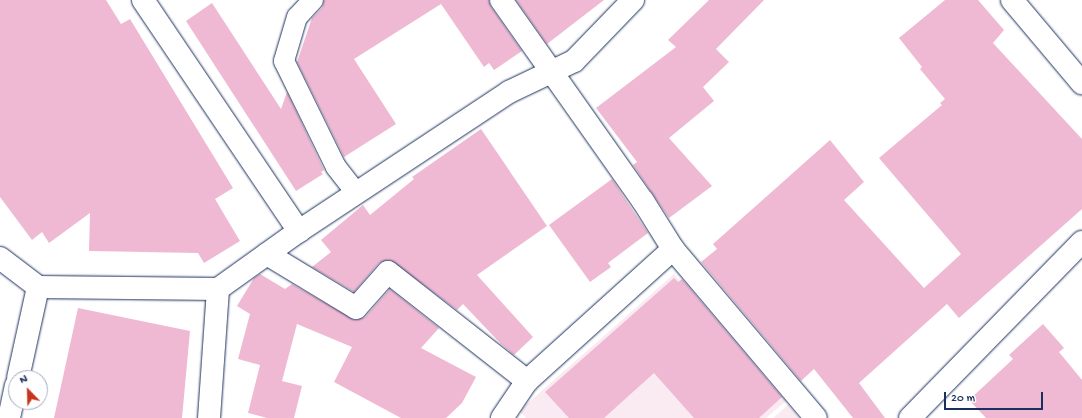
<!DOCTYPE html>
<style>
body{margin:0}
#map{position:relative;width:1082px;height:418px;overflow:hidden;background:#fff;font-family:"Gochi Hand",sans-serif}
div>[style]{position:absolute}
[style*='--x']{left:calc(var(--x)*1px);top:calc(var(--y)*1px);width:calc(var(--w)*1px);rotate:calc(var(--a)*1deg)}
.built>*{inset:0;background:#faeaf2}
.building>*{inset:0;background:#efb9d3}
.roads{filter:drop-shadow(0 0 1px #1b2f5e) drop-shadow(0 0 1px #1b2f5e)}
.lane>*{height:20px;margin:-10px;padding:0 10px;transform-origin:10px;border-radius:10px;background:#fff}
.street>*{height:22px;margin:-11px;padding:0 11px;transform-origin:11px;border-radius:11px;background:#fff}
.secondary>*{height:22px;margin:-11px;padding:0 11px;transform-origin:11px;border-radius:11px;background:#fff}
span{translate:-50% -50%;white-space:nowrap;text-align:center;line-height:1.15;-webkit-text-stroke:3px #fff;paint-order:stroke}
.north{position:absolute;left:8px;top:370px;width:40px;height:40px;box-sizing:border-box;background:#fff;border:1px solid #a4acbf;border-radius:50%;rotate:337deg;font-size:11px;font-weight:700;line-height:16px;text-align:center;color:#1b2f5e}
.north::after{content:'';display:block;margin:auto;width:14px;height:18px;background:#c8321e;clip-path:polygon(50% 0,100% 100%,50% 72%,0 100%)}
.scale{position:absolute;left:944px;top:392px;width:99px;height:18px;box-sizing:border-box;border:2px solid #1b2f5e;border-top:0;padding-left:5px;font-size:12px;line-height:14px;white-space:nowrap;color:#1b2f5e;-webkit-text-stroke:3px #fff;paint-order:stroke}
</style>
<div id="map">
<div class="built">
<div style="clip-path:polygon(674px 274px,786px 401px,766px 418px,526px 418px,519px 411px)"></div>
<div style="clip-path:polygon(788px 405px,799px 418px,773px 418px)"></div>
</div>
<div class="building">
<div style="clip-path:polygon(0 0,106px 0,121px 24px,130px 19px,233px 188px,215px 199px,240px 241px,204px 263px,198px 253px,89px 251px,90px 213px,49px 243px,42px 232px,32px 240px,0 197px)"></div>
<div style="clip-path:polygon(324px 0,489px 0,491px 7px,522px 51px,494px 70px,489px 63px,484px 67px,441px 4px,354px 59px,396px 124px,344px 157px,297px 62px,312px 18px,322px 8px)"></div>
<div style="clip-path:polygon(516px 0,604px 0,547px 44px)"></div>
<div style="clip-path:polygon(709px 0,764px 0,716px 49px,729px 62px,703px 87px,714px 101px,669px 138px,712px 186px,669px 218px,633px 165px,637px 162px,596px 108px,676px 47px,668px 40px)"></div>
<div style="clip-path:polygon(945px 0,978px 0,1004px 30px,993px 43px,1082px 139px,1082px 209px,959px 318px,947px 304px,859px 383px,885px 418px,853px 418px,814px 369px,801px 381px,701px 262px,717px 249px,713px 244px,830px 140px,864px 182px,844px 200px,924px 288px,961px 254px,879px 158px,942px 105px,940px 103px,945px 99px,920px 69px,922px 67px,899px 38px)"></div>
<div style="clip-path:polygon(212px 3px,281px 109px,287px 92px,324px 170px,321px 172px,323px 174px,296px 191px,186px 21px)"></div>
<div style="clip-path:polygon(481px 129px,547px 226px,477px 275px,533px 337px,514px 355px,501px 344px,463px 304px,457px 310px,390px 260px,379px 263px,354px 292px,312px 267px,331px 252px,321px 240px,363px 205px,370px 215px,414px 179px,412px 177px)"></div>
<div style="clip-path:polygon(612px 179px,648px 233px,608px 263px,611px 267px,590px 282px,549px 225px)"></div>
<div style="clip-path:polygon(260px 274px,285px 289px,292px 284px,355px 320px,365px 317px,390px 289px,439px 328px,421px 348px,476px 377px,462px 403px,446px 418px,401px 418px,334px 382px,352px 347px,297px 324px,282px 381px,302px 386px,294px 418px,267px 418px,248px 413px,260px 365px,238px 359px,250px 314px,237px 306px,254px 278px)"></div>
<div style="clip-path:polygon(674px 278px,678px 282px,682px 279px,782px 397px,759px 418px,694px 418px,654px 373px,604px 418px,569px 418px,545px 392px)"></div>
<div style="clip-path:polygon(78px 308px,190px 331px,182px 418px,54px 418px)"></div>
<div style="clip-path:polygon(1043px 324px,1064px 348px,1059px 352px,1082px 380px,1082px 418px,986px 418px,969px 400px,1013px 359px,1009px 355px)"></div>
</div>
<div class="roads">
<div class="lane">
<div style="--x:313;--y:0;--w:23;--a:133"></div>
<div style="--x:297;--y:17;--w:46;--a:106.5"></div>
<div style="--x:284;--y:61;--w:118;--a:63.9"></div>
<div style="--x:336;--y:167;--w:33;--a:52"></div>
</div>
<div class="street">
<div style="--x:143;--y:0;--w:279;--a:56"></div>
<div style="--x:501;--y:0;--w:246;--a:54.8"></div>
<div style="--x:643;--y:201;--w:57;--a:58"></div>
<div style="--x:673;--y:249;--w:221;--a:49.8"></div>
<div style="--x:1012;--y:0;--w:109;--a:49.9"></div>
<div style="--x:267;--y:254;--w:104;--a:31.2"></div>
<div style="--x:356;--y:308;--w:48;--a:-48.4"></div>
<div style="--x:388;--y:272;--w:177;--a:38.1"></div>
<div style="--x:0;--y:258;--w:48;--a:37.3"></div>
<div style="--x:38;--y:287;--w:180;--a:0.6"></div>
<div style="--x:18;--y:378;--w:93;--a:-77.6"></div>
<div style="--x:9;--y:418;--w:33;--a:-78"></div>
<div style="--x:502;--y:418;--w:45;--a:-56"></div>
<div style="--x:527;--y:381;--w:197;--a:-42.1"></div>
<div style="--x:910;--y:418;--w:246;--a:-45.7"></div>
</div>
<div class="secondary">
<div style="--x:209;--y:418;--w:129;--a:-86"></div>
<div style="--x:218;--y:289;--w:100;--a:-35.6"></div>
<div style="--x:299;--y:231;--w:252;--a:-33.5"></div>
<div style="--x:509;--y:92;--w:72;--a:-25.5"></div>
<div style="--x:574;--y:61;--w:85;--a:-46"></div>
</div>
</div>
<div class="north">N</div>
<div class="scale">20 m</div>
</div>
